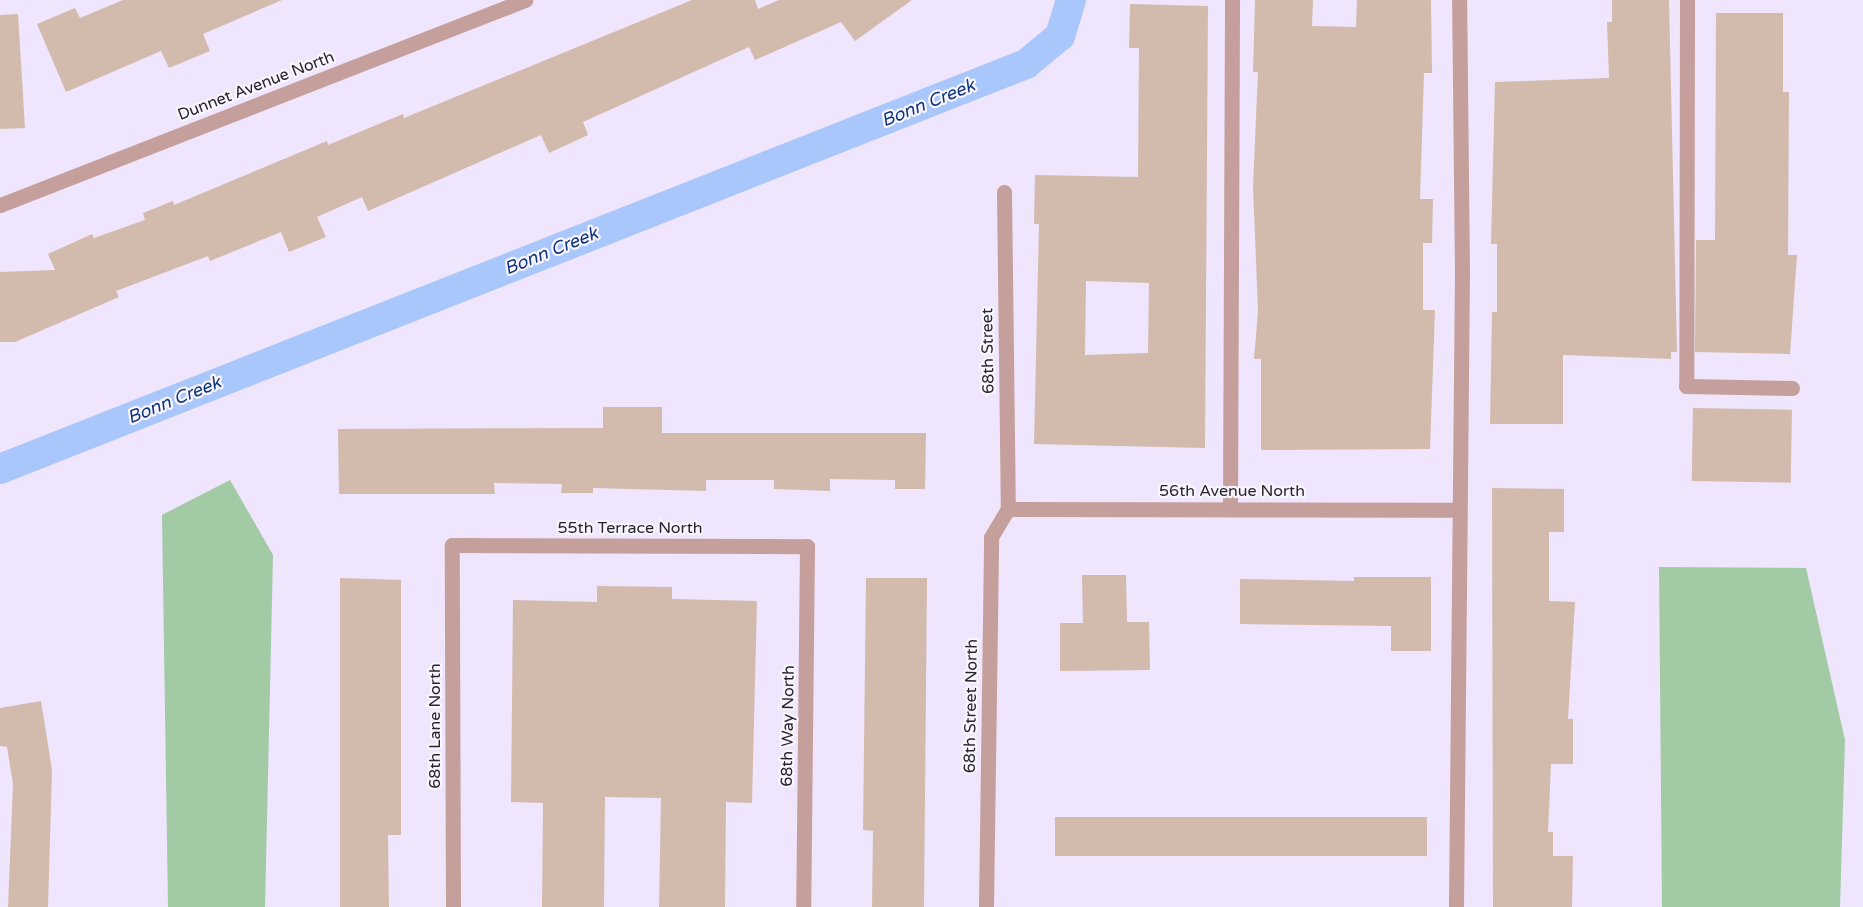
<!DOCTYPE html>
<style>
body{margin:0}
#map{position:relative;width:1863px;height:907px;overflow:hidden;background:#efe5fc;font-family:"Varela Round",sans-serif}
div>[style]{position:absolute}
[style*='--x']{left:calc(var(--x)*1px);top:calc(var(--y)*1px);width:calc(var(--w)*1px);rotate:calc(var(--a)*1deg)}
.green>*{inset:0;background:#a1caa5}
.canal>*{height:30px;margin:-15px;padding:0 15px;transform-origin:15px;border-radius:15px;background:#a9c7fa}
.building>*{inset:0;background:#d2baad;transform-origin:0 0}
.minor>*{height:15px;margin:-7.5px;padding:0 7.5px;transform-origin:7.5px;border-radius:7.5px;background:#c49f9b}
span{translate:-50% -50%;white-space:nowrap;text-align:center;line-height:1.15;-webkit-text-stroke:4.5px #f9f5fe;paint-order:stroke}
.street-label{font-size:16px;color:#28242c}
.water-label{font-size:18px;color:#0f367d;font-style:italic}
</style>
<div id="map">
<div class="green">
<div style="clip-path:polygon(230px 480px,273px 555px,265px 907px,168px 907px,162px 515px)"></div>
<div style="clip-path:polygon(1659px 567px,1806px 568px,1845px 740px,1840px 907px,1662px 907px)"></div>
</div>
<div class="canal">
<div style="--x:0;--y:469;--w:1103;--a:-21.54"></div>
<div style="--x:1026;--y:64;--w:44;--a:-39.5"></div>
<div style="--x:1060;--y:36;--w:38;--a:-73"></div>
</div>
<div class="building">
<div style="clip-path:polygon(123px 0,282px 0,203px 34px,210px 51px,169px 68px,161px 51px,66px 92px,37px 24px,75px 8px,80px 18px)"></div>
<div style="clip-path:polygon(692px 0,755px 0,758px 9px,779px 0,912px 0,855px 41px,841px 22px,755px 60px,749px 47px,583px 122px,588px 135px,549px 153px,541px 135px,368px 211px,362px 197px,317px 217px,326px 237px,289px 252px,281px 232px,210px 261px,208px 256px,116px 291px,119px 297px,15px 342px,0 342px,0 272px,55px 270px,48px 254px,92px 234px,94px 238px,145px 220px,143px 213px,173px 201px,174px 205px,327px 141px,328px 145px,403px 114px,404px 118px)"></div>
<div style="clip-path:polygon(1255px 0,1313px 0,1312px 26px,1356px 27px,1357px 0,1431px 0,1432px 73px,1424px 73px,1420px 199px,1433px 199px,1432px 243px,1423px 243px,1423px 310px,1435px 310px,1430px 449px,1261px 450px,1261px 359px,1254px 359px,1258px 311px,1253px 187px,1258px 72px,1253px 72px)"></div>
<div style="clip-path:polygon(1612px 0,1669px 0,1677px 352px,1671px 352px,1671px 359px,1563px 355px,1563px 424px,1490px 424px,1492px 312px,1497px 312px,1497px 244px,1491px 244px,1495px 82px,1609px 78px,1607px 22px,1612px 22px)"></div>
<div style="clip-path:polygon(evenodd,1130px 4px,1208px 6px,1205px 448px,1034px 444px,1039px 224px,1034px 224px,1035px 175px,1138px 177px,1139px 48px,1129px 48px,1130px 4px,1086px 281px,1149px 283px,1148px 353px,1085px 355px,1086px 281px)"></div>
<div style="clip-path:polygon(1716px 13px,1783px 13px,1783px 92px,1789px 92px,1788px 255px,1797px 255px,1790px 354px,1695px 352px,1696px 240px,1715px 240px)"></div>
<div style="clip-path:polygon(18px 14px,25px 128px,0 129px,0 15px)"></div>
<div style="clip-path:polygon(603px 407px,662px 407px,662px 433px,926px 433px,925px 489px,895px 489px,895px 480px,830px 479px,830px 491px,774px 489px,774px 480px,706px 480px,706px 491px,593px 488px,593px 493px,561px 493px,562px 484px,494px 483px,495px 494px,339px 494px,338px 429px,603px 428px)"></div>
<div style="left:1693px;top:408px;width:99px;height:73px;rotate:1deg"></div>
<div style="clip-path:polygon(1492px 488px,1564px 489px,1564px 532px,1549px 532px,1549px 601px,1575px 602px,1568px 719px,1573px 719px,1573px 764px,1551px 764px,1548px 832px,1553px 832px,1553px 856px,1573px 856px,1572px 907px,1493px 907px)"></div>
<div style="clip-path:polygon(1082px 575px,1126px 575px,1127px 622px,1149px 622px,1150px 670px,1060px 671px,1060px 623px,1083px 623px)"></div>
<div style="clip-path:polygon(1354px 577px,1431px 577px,1431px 651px,1391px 651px,1391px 626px,1240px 624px,1240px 579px,1354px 581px)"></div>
<div style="clip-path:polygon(340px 578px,401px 580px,401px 835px,388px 835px,389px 907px,340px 907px)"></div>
<div style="clip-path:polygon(866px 578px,927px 578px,924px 907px,872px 907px,873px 831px,863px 830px)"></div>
<div style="clip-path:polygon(597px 586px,672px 587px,672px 599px,757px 601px,752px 803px,726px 802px,725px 907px,659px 907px,661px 798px,605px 797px,604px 907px,542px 907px,543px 803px,511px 802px,513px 600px,597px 602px)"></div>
<div style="clip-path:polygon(41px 701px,52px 770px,48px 907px,8px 907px,13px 784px,7px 747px,0 746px,0 708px)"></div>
<div style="left:1055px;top:817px;width:372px;height:39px"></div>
</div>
<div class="minor">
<div style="--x:1687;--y:0;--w:386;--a:90.1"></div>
<div style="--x:1686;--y:386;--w:106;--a:1.1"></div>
<div style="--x:1004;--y:192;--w:317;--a:89.3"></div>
<div style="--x:0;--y:205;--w:564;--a:-21.33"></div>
<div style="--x:1230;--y:508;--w:508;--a:-89.77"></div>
<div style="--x:1008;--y:509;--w:449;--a:0.1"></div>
<div style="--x:453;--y:907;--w:362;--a:-90.2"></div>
<div style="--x:452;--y:545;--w:355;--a:0.2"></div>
<div style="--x:807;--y:546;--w:361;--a:90.6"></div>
<div style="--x:986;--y:907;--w:370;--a:-89.2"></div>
<div style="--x:991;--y:537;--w:33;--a:-59"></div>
<div style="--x:1456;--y:907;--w:633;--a:-89.46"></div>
<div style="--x:1462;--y:274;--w:274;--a:-90.6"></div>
</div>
<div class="street-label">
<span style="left:256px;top:86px;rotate:-21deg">Dunnet Avenue North</span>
<span style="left:988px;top:351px;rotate:-91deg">68th Street</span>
<span style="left:1232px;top:491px">56th Avenue North</span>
<span style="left:630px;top:528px">55th Terrace North</span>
<span style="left:971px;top:706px;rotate:-89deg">68th Street North</span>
<span style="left:435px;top:726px;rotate:-90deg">68th Lane North</span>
<span style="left:788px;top:726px;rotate:-89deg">68th Way North</span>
</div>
<div class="water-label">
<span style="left:928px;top:103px;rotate:-22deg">Bonn Creek</span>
<span style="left:551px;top:251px;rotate:-22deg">Bonn Creek</span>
<span style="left:174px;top:400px;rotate:-22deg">Bonn Creek</span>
</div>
</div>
